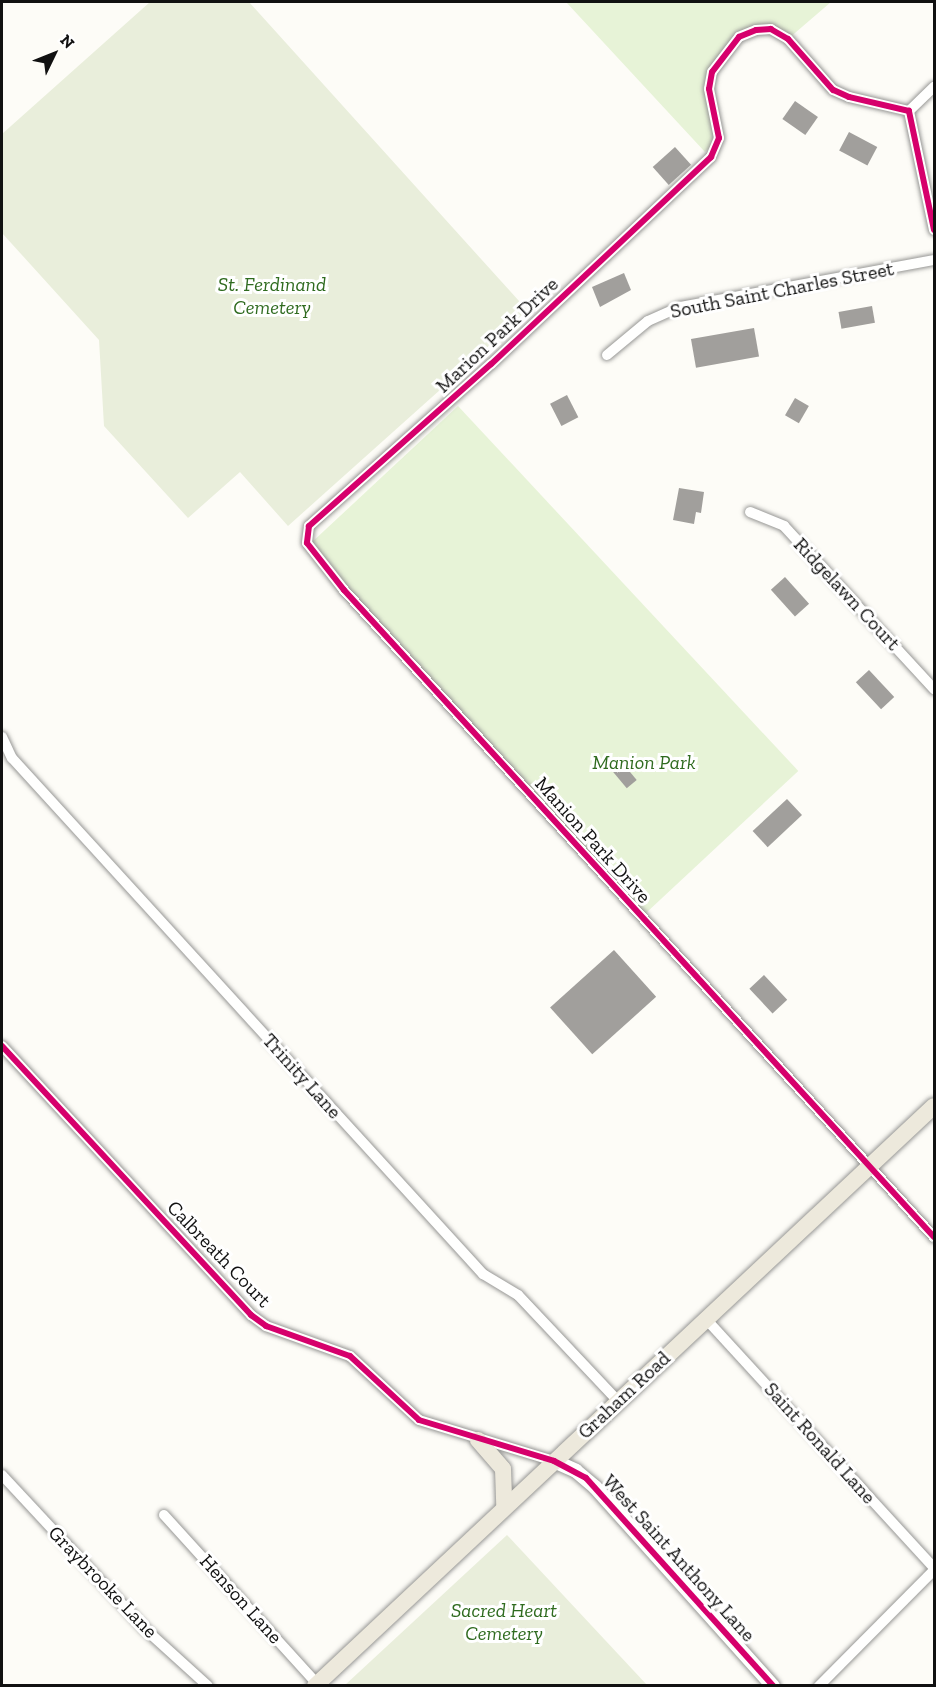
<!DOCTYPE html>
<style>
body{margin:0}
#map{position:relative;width:936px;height:1687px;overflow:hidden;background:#fdfcf7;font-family:"Zilla Slab",serif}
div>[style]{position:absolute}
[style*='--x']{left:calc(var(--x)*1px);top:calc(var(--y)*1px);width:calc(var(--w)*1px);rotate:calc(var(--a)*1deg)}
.green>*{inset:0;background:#e7f3d7;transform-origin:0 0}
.cemetery>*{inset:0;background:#e9eedb}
.building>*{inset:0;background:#a19f9c;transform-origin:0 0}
.roads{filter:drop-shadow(0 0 2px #979795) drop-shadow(0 0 2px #979795)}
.minor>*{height:10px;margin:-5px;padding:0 5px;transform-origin:5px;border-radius:5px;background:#fffffe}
.tertiary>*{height:14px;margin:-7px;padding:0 7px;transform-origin:7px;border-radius:7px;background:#fffffe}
.primary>*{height:16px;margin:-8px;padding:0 8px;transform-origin:8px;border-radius:8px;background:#ede9dc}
.cycleway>*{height:6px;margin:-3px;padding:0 3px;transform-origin:3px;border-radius:3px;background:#d6006c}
span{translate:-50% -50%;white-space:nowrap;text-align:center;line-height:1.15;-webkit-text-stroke:6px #fff;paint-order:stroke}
.park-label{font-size:20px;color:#2f6b1f;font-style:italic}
.street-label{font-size:20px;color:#111}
.frame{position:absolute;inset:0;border:3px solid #111;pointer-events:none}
.north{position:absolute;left:24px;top:24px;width:60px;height:60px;-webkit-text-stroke:4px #fff;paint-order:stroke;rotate:47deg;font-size:16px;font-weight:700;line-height:24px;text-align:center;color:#111}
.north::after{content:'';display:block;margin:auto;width:21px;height:27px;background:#111;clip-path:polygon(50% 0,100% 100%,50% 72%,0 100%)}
</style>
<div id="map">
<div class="green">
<div style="clip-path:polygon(566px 2px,831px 2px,788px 39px,771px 29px,739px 37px,712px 72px,719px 138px,705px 152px)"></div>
<div style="left:458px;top:406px;width:499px;height:209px;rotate:47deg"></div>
</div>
<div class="cemetery">
<div style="clip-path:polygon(150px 2px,249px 2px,528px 311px,288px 526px,240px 472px,188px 518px,104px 426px,99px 340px,2px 233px,2px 134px)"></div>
<div style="clip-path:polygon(507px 1535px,647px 1685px,345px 1685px)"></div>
</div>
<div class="building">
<div style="left:795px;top:101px;width:28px;height:22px;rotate:35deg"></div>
<div style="left:849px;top:132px;width:32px;height:21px;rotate:28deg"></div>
<div style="left:675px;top:147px;width:24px;height:30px;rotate:48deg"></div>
<div style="clip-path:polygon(624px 273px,631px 290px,600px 307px,592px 287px)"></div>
<div style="left:872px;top:306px;width:17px;height:34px;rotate:80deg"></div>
<div style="left:754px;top:328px;width:29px;height:64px;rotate:80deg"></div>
<div style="left:567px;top:395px;width:25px;height:19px;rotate:63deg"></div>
<div style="left:795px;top:398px;width:16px;height:20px;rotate:30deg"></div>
<div style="clip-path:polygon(679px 488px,704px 492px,701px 513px,696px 512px,694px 524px,673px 520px)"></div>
<div style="left:785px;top:577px;width:36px;height:19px;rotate:48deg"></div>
<div style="left:869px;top:670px;width:37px;height:18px;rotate:47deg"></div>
<div style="left:620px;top:760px;width:26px;height:13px;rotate:50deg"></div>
<div style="left:787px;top:799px;width:22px;height:47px;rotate:47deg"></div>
<div style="left:614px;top:950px;width:63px;height:86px;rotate:48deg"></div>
<div style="left:764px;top:975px;width:34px;height:20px;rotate:47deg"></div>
</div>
<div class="roads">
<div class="minor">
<div style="--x:909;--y:111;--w:35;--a:-44"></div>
<div style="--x:934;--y:230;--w:122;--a:-101.9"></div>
<div style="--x:909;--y:111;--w:62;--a:-166.9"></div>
<div style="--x:849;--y:97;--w:17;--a:-156"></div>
<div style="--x:833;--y:90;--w:68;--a:-131.4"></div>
<div style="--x:788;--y:39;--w:20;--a:-150"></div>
<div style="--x:771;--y:29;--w:15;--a:176"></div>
<div style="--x:756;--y:30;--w:18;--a:158"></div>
<div style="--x:739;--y:37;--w:44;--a:127.6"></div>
<div style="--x:712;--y:72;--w:17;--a:100"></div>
<div style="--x:709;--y:89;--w:50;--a:78.5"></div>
<div style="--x:719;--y:138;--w:21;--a:113"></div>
<div style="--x:711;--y:157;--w:302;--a:136.7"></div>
<div style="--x:491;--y:364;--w:244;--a:138.3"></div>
<div style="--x:309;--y:526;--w:17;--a:97"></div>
<div style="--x:307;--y:543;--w:60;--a:51.8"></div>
<div style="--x:344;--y:590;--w:876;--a:47.64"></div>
<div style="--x:607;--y:355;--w:53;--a:-39.7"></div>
<div style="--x:648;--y:321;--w:35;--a:-24"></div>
<div style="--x:680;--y:307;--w:258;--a:-10.5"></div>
<div style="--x:750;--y:512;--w:37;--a:22"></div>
<div style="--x:784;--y:526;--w:222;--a:47.4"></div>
<div style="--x:2;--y:737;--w:23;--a:65"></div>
<div style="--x:12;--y:758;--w:699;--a:47.61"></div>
<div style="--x:483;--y:1274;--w:41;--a:31"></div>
<div style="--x:518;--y:1295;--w:144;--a:46.7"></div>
<div style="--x:2;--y:1046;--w:367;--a:47.2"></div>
<div style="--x:251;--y:1315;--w:19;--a:36"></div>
<div style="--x:266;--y:1326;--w:89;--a:19.7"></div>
<div style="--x:350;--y:1356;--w:94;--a:42.8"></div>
<div style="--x:419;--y:1420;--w:141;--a:16.9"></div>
<div style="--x:706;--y:1319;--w:338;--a:47.5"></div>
<div style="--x:2;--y:1475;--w:209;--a:47.1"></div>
<div style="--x:144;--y:1628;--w:86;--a:42.2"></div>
<div style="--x:164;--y:1515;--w:228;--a:47.8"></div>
<div style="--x:819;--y:1686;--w:163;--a:-45.2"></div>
</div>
<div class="tertiary">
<div style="--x:554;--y:1461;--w:24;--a:24"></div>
<div style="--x:576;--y:1471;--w:25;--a:40"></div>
<div style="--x:595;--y:1487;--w:267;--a:48.2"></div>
</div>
<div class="primary">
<div style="--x:478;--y:1440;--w:38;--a:49"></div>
<div style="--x:503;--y:1469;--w:38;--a:88"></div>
<div style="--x:315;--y:1686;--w:848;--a:-43.14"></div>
</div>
</div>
<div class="cycleway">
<div style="--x:934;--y:230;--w:122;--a:-101.9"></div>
<div style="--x:909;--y:111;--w:62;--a:-166.9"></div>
<div style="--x:849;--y:97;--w:17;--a:-156"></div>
<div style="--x:833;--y:90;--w:68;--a:-131.4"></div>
<div style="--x:788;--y:39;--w:20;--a:-150"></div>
<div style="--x:771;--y:29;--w:15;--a:176"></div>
<div style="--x:756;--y:30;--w:18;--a:158"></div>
<div style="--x:739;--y:37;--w:44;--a:127.6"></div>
<div style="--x:712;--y:72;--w:17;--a:100"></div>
<div style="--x:709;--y:89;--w:50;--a:78.5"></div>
<div style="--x:719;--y:138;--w:21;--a:113"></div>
<div style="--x:711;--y:157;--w:302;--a:136.7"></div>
<div style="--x:491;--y:364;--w:244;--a:138.3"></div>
<div style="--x:309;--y:526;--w:17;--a:97"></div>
<div style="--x:307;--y:543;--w:60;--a:51.8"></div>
<div style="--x:344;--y:590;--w:876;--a:47.64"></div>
<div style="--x:2;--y:1046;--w:367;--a:47.2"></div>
<div style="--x:251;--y:1315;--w:19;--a:36"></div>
<div style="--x:266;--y:1326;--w:89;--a:19.7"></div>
<div style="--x:350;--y:1356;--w:94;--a:42.8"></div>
<div style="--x:419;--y:1420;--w:141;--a:16.9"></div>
<div style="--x:554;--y:1461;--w:36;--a:28"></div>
<div style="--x:586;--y:1478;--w:280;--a:48"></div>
</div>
<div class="park-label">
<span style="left:272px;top:296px">St. Ferdinand<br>Cemetery</span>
<span style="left:644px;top:762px">Manion Park</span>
<span style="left:504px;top:1622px">Sacred Heart<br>Cemetery</span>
</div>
<div class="street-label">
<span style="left:782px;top:290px;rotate:-11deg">South Saint Charles Street</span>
<span style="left:497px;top:335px;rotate:-43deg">Marion Park Drive</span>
<span style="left:847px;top:594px;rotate:47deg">Ridgelawn Court</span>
<span style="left:593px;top:840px;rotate:48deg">Manion Park Drive</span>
<span style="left:302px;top:1076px;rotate:48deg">Trinity Lane</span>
<span style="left:219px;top:1254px;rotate:46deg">Calbreath Court</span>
<span style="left:624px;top:1395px;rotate:-43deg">Graham Road</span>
<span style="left:820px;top:1443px;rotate:48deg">Saint Ronald Lane</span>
<span style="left:679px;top:1558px;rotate:48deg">West Saint Anthony Lane</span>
<span style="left:103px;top:1582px;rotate:46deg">Graybrooke Lane</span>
<span style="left:241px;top:1599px;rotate:48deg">Henson Lane</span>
</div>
<div class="frame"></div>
<div class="north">N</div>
</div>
